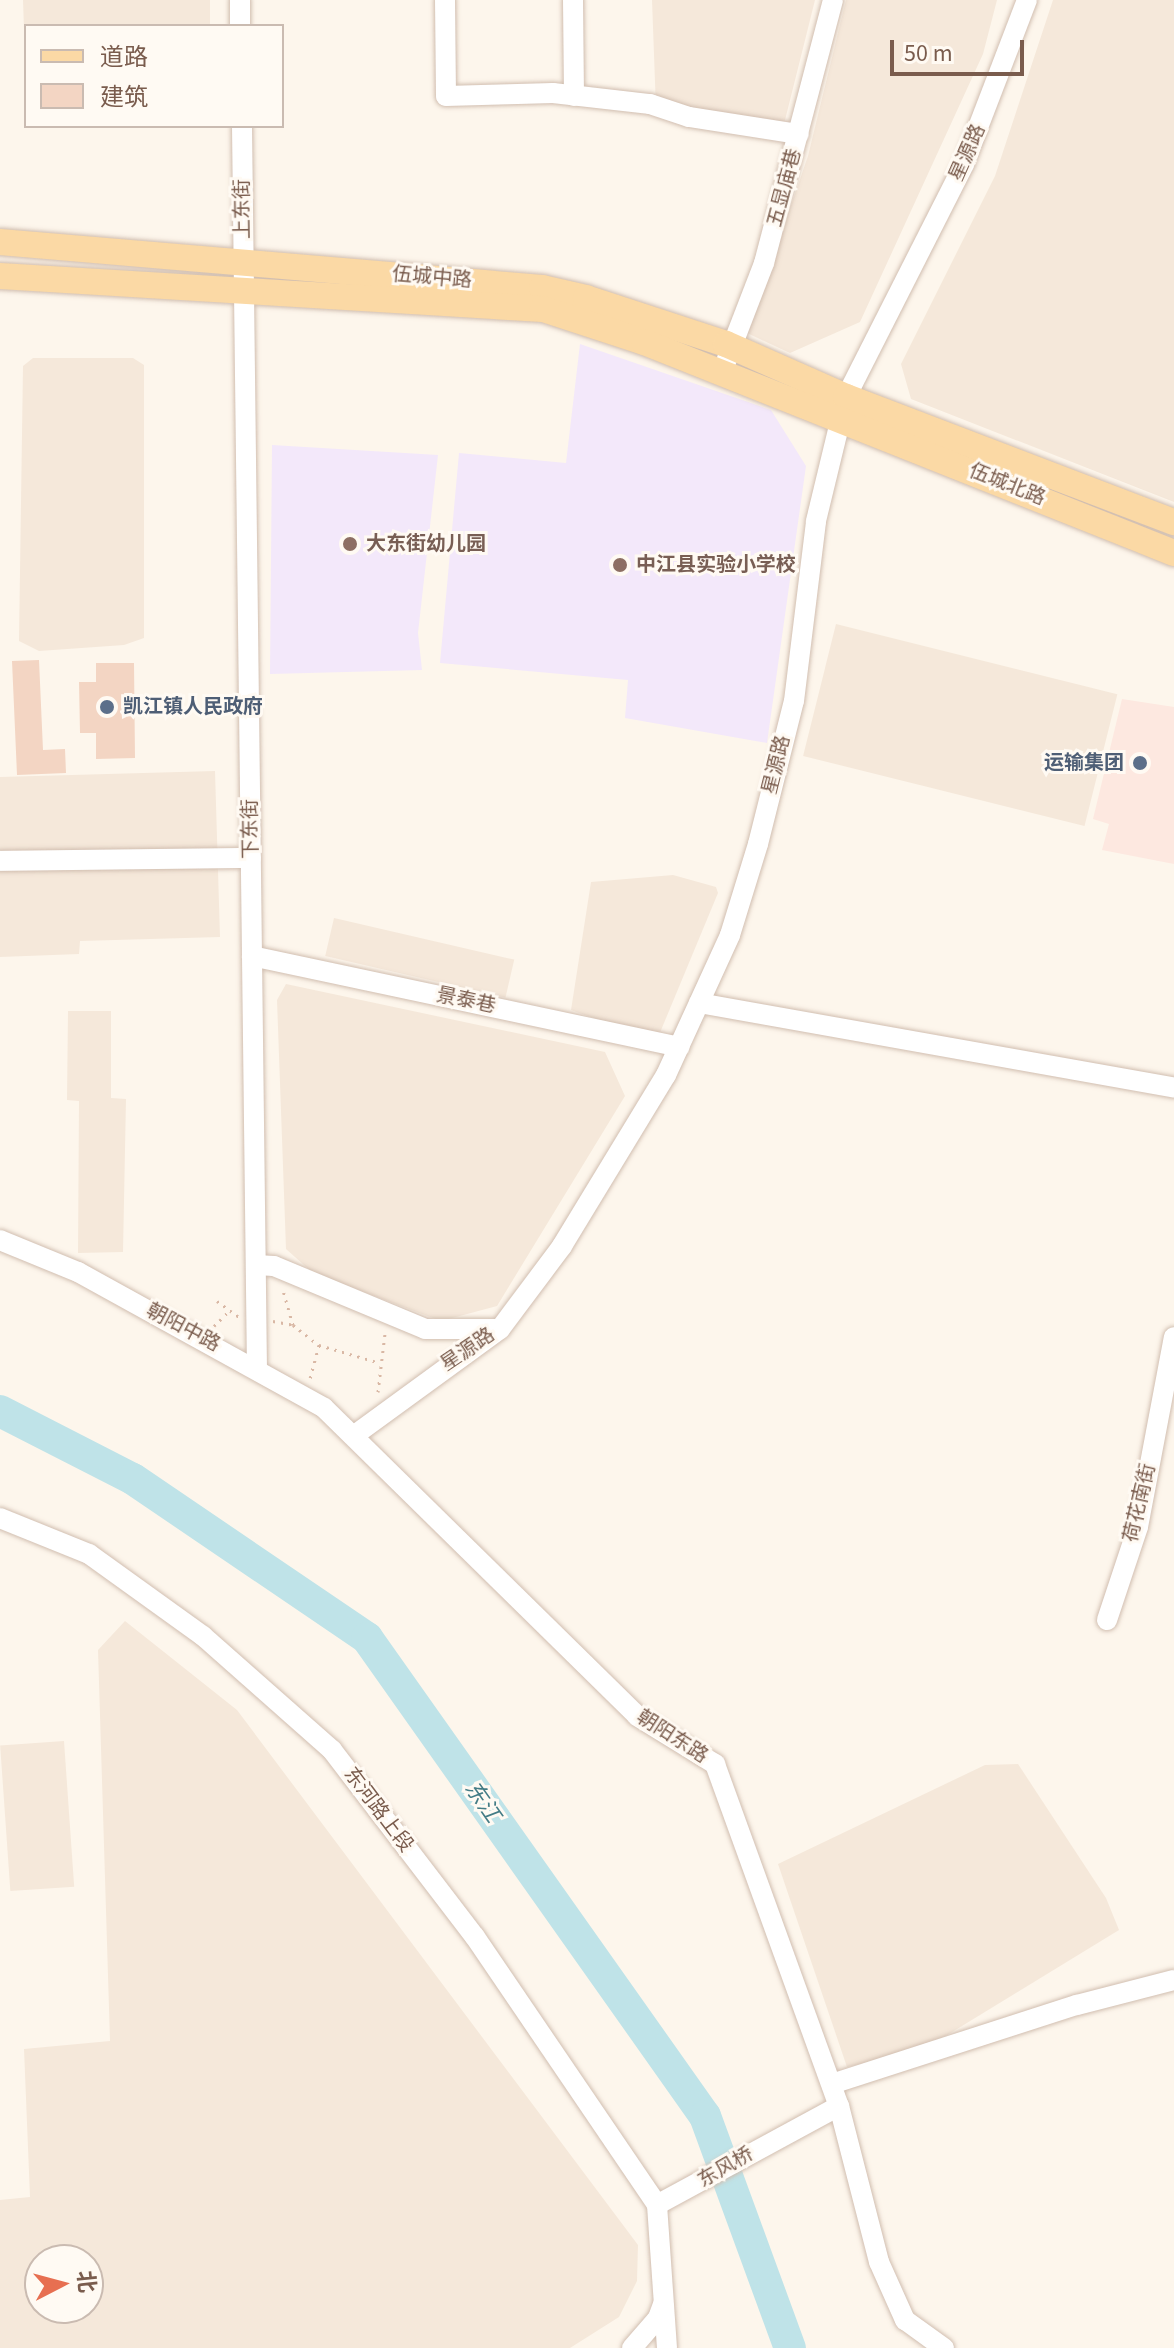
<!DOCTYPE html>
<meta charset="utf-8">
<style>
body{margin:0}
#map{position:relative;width:1174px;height:2348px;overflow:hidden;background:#fdf6ec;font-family:"Source Sans 3","Noto Sans SC",sans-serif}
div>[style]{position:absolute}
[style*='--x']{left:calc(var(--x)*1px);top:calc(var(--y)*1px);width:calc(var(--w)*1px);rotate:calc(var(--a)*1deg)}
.residential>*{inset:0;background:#f5e8da;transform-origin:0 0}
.commercial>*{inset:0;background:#fde8e0}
.education>*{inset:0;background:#f3e8fa}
.river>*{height:32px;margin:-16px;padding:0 16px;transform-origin:16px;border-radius:16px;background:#bfe3e8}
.building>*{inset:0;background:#f3d5c3}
.path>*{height:3px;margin-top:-1.5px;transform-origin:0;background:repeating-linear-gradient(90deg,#d9b8a5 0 2px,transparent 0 8px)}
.roads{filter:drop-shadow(0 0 2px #d1beb0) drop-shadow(0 0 2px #d1beb0)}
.minor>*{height:20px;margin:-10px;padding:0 10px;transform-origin:10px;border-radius:10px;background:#fff}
.major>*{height:26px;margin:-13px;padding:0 13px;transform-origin:13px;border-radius:13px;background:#fbd9a5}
.dots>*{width:22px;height:22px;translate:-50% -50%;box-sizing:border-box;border:4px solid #fffaf3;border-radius:50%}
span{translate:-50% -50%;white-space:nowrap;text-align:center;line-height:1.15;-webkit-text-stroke:6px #fffaf3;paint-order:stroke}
.street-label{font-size:20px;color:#7a5c4d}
.education-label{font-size:20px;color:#785e54;font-weight:700}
.left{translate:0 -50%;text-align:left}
.service-label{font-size:20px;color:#4e5e75;font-weight:700}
.right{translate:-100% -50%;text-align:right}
.water-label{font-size:22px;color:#437c86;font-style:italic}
.legend{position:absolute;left:24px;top:24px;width:260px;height:104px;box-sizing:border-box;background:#fffaf3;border:2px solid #cabbb1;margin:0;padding:10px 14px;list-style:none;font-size:24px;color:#7a5c4d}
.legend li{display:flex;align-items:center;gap:16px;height:40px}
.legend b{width:40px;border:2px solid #cabbb1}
.north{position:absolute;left:24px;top:2244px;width:80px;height:80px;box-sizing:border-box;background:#fffaf3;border:2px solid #cabbb1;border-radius:50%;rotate:84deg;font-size:22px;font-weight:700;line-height:32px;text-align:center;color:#7a5c4d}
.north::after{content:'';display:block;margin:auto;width:28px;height:36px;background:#e76f51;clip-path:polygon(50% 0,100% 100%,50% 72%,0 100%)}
.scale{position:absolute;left:890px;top:40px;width:134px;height:36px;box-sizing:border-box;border:4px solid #7a5c4d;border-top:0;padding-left:10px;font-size:24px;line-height:28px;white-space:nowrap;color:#7a5c4d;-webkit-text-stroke:6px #fffaf3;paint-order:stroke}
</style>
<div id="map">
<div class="residential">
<div style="clip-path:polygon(23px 0,210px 0,210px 26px,26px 26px,26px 88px)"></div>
<div style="clip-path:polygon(652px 0,815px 0,783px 128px,656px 109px)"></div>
<div style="clip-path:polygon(846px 0,997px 0,983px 54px,860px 322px,790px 353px,747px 333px,808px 156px)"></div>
<div style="clip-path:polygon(1053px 0,1174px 0,1174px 502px,911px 399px,901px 364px,995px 176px)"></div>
<div style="clip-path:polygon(33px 358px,133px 358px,144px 365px,144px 638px,124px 645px,39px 651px,19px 641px,23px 366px)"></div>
<div style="left:836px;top:624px;width:290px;height:136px;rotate:14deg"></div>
<div style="clip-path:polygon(215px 771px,220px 937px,80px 941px,79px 954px,0 957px,0 777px)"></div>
<div style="clip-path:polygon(673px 875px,716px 887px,718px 893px,659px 1035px,633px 1032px,571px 1010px,591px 882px)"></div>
<div style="left:334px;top:918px;width:185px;height:39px;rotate:13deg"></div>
<div style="clip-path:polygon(286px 984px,605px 1052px,625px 1096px,497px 1306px,441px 1321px,313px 1273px,286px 1249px,277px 1000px)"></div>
<div style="clip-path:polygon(68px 1011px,111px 1011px,111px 1098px,126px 1099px,123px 1252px,78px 1253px,79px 1101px,67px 1100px)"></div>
<div style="clip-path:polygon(evenodd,125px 1621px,237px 1710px,638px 2245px,637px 2281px,619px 2317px,570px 2348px,0 2348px,0 2200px,30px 2197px,24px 2049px,110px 2041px,98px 1650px,125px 1621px,40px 2260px,88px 2260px,88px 2308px,40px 2308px,40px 2260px)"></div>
<div style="left:64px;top:1741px;width:146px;height:64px;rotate:86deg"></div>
<div style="clip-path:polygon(1018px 1764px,1106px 1898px,1119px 1930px,926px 2048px,847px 2067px,778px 1864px,985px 1765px)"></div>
</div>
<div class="commercial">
<div style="clip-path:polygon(1122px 699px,1174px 707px,1174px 864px,1102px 850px,1109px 824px,1093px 819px)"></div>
</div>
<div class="education">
<div style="clip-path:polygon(580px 344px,771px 410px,806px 466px,767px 743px,625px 718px,628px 680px,440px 663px,459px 453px,566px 463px)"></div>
<div style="clip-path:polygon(272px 445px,438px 455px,418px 633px,422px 670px,270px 674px)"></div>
</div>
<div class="river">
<div style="--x:0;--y:1411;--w:149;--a:27.1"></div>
<div style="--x:133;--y:1479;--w:283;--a:34.2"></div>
<div style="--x:367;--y:1638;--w:585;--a:54.74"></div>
<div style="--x:705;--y:2116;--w:247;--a:69.9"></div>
</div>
<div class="building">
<div style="clip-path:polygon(39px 660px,43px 750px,65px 749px,66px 773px,17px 775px,12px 661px)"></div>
<div style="clip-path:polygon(96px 663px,134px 663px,135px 758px,96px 759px,96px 733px,80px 733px,79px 682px,96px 682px)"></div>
</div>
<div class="path">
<div style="--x:217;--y:1301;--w:27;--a:36"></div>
<div style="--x:273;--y:1321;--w:20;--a:11"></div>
<div style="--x:293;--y:1325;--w:35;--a:-106"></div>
<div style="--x:293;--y:1325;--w:33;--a:38"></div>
<div style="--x:319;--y:1345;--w:35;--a:105"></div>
<div style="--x:214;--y:1326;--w:20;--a:-45"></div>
<div style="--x:319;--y:1345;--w:60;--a:16.3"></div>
<div style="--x:378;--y:1392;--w:59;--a:-83.2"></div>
</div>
<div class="roads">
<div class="minor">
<div style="--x:240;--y:0;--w:26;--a:90"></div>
<div style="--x:445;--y:0;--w:96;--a:89.4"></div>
<div style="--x:446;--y:96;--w:107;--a:-1.6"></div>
<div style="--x:553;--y:93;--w:98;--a:6.5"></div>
<div style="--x:650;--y:104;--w:41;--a:18.4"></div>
<div style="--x:689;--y:117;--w:111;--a:8.8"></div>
<div style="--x:573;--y:0;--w:96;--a:89.4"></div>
<div style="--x:242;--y:126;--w:1241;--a:89.31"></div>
<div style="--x:722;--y:372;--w:117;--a:-68.9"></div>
<div style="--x:764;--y:263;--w:272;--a:-75.3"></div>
<div style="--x:0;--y:861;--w:251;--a:-0.7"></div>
<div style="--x:252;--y:956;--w:437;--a:12"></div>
<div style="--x:699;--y:1003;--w:483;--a:10.1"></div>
<div style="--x:0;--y:1240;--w:84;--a:22.3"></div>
<div style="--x:78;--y:1272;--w:281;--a:28.9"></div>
<div style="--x:324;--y:1408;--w:439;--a:44.5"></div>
<div style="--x:637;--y:1716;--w:92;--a:31.6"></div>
<div style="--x:715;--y:1764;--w:364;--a:70.1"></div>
<div style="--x:839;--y:2106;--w:207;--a:151.5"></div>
<div style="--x:657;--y:2205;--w:143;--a:86"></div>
<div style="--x:256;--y:1265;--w:18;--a:3"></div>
<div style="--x:274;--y:1266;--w:164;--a:22.6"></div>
<div style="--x:425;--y:1329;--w:75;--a:0"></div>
<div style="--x:356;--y:1434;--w:178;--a:-36.1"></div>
<div style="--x:500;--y:1329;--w:104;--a:-53.2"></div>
<div style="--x:562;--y:1246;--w:200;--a:-58.7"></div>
<div style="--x:666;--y:1075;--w:154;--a:-65.4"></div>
<div style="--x:730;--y:935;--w:95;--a:-72.9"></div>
<div style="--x:758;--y:844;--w:147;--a:-75.9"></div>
<div style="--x:794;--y:701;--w:181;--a:-83"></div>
<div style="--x:816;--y:521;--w:128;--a:-76.4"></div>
<div style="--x:846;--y:397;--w:261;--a:-63.1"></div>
<div style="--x:964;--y:164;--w:176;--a:-69"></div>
<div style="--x:0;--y:1518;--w:96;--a:22"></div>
<div style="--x:89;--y:1554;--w:140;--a:35.7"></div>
<div style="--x:203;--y:1636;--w:172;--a:41.5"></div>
<div style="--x:332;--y:1750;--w:235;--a:52.6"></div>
<div style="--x:475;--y:1937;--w:324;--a:55.8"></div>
<div style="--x:1107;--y:1620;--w:98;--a:-71.6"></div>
<div style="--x:1138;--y:1527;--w:193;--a:-79.3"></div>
<div style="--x:835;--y:2083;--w:254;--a:-17.9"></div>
<div style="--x:1077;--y:2005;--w:100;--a:-14.5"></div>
<div style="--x:839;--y:2106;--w:161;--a:75.6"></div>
<div style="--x:879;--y:2262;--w:64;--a:65.9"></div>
<div style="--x:905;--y:2320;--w:48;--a:35.7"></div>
<div style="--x:632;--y:2348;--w:40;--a:-49"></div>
<div style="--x:658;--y:2318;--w:15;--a:-70"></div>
</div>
<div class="major">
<div style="--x:0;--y:242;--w:544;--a:4.85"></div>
<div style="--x:542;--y:288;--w:45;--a:12.8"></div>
<div style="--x:586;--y:298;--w:147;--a:18.2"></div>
<div style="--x:726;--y:344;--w:131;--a:23.8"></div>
<div style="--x:846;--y:397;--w:351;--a:20.9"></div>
<div style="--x:0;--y:276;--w:544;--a:3.48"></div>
<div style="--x:543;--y:309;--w:106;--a:18.1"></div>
<div style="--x:644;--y:342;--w:570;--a:21.71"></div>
</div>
</div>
<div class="dots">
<div style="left:350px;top:544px;background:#8d6e63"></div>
<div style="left:620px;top:565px;background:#8d6e63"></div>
<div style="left:107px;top:707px;background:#5c6f8a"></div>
<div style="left:1140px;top:763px;background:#5c6f8a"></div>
</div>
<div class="street-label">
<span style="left:968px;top:153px;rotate:-66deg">星源路</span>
<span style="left:785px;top:188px;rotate:-75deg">五显庙巷</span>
<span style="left:243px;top:209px;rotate:-91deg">上东街</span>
<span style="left:432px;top:278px;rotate:5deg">伍城中路</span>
<span style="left:1007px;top:485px;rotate:22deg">伍城北路</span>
<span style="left:777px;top:765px;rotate:-76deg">星源路</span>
<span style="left:251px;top:829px;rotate:-91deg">下东街</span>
<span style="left:466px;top:1001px;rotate:12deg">景泰巷</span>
<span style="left:183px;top:1328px;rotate:28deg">朝阳中路</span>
<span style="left:468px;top:1350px;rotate:-34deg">星源路</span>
<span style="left:1140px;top:1503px;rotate:-77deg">荷花南街</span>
<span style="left:672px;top:1737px;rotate:33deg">朝阳东路</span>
<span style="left:378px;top:1810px;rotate:53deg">东河路上段</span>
<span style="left:726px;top:2168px;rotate:-30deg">东风桥</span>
</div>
<div class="education-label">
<span class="left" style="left:366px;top:544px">大东街幼儿园</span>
<span class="left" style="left:636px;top:565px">中江县实验小学校</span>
</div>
<div class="service-label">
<span class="left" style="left:123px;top:707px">凯江镇人民政府</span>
<span class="right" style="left:1124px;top:763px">运输集团</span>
</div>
<div class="water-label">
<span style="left:482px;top:1802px;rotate:55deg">东江</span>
</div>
<ul class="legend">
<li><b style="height:10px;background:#fbd9a5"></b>道路</li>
<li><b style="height:22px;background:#f3d5c3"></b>建筑</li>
</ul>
<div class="north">北</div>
<div class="scale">50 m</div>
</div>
